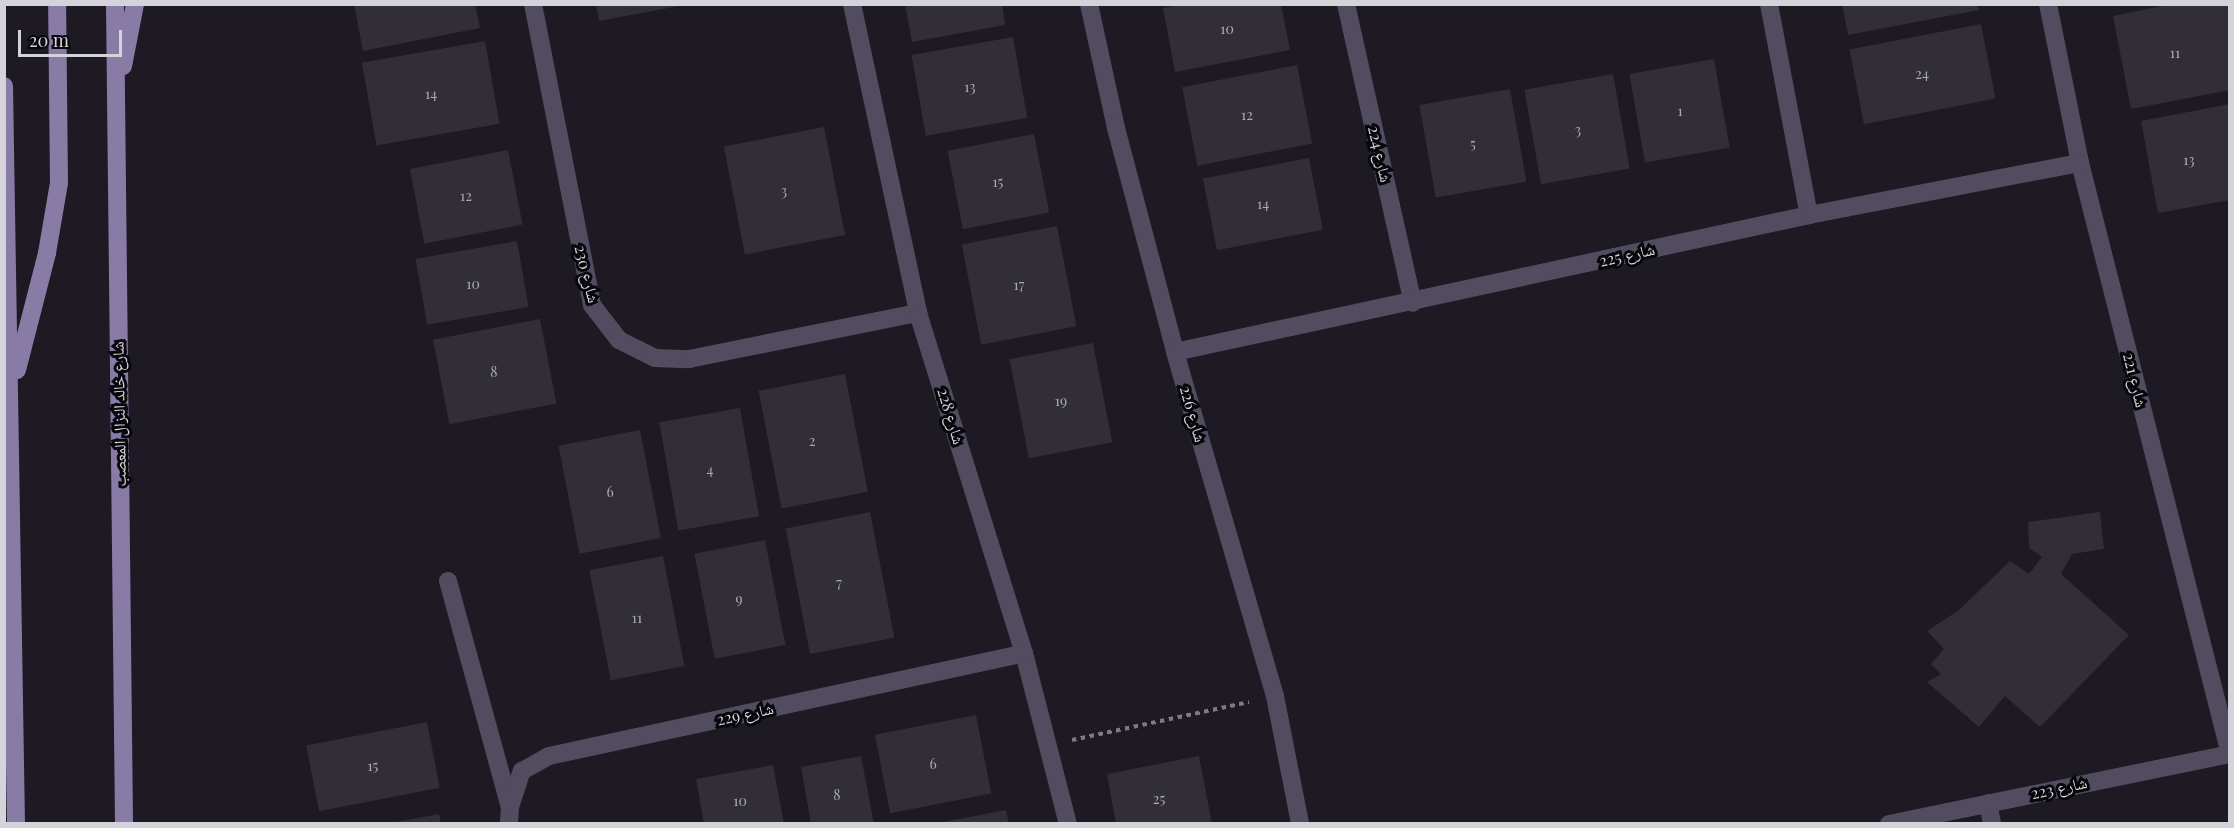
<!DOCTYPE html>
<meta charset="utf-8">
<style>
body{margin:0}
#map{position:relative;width:2234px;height:828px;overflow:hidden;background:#1d1a24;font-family:"Playfair Display","Noto Naskh Arabic",serif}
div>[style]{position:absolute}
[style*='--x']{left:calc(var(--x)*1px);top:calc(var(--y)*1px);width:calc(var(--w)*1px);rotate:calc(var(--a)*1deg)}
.building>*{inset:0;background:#312e38;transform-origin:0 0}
.path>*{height:4px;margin-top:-2px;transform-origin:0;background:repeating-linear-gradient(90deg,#7d7a83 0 4.5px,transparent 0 9px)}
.lane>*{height:18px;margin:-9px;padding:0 9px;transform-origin:9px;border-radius:9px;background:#524c60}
.street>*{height:18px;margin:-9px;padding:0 9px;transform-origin:9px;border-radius:9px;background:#524c60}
.primary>*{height:18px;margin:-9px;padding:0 9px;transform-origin:9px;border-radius:9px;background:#887ca6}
span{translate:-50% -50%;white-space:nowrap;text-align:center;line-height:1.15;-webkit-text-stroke:6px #07060a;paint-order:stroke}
.number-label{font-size:14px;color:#acaab2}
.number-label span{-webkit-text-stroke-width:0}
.street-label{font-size:16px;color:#d5d3da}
.frame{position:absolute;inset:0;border:6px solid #d5d3da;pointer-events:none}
.scale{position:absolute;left:18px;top:30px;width:104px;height:27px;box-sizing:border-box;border:3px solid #d5d3da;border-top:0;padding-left:8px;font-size:18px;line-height:21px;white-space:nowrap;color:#d5d3da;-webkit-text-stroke:4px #07060a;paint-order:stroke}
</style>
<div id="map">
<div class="building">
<div style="clip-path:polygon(354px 4px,475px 4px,480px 28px,363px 51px)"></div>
<div style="clip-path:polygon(596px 4px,679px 4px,679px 6px,599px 21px)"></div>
<div style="clip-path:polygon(905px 4px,1002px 4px,1005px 25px,912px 42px)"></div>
<div style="clip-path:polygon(1182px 4px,1281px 4px,1290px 50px,1175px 72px,1163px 8px)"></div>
<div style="clip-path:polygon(1842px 4px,1977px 4px,1979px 10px,1848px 35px)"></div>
<div style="clip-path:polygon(2171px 4px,2230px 4px,2230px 90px,2131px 109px,2113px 16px)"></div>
<div style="left:1981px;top:24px;width:76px;height:134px;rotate:79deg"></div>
<div style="left:1013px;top:37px;width:82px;height:103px;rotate:80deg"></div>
<div style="left:485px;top:41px;width:84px;height:125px;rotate:80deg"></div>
<div style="left:1714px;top:59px;width:90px;height:86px;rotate:80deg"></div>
<div style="left:1297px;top:65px;width:80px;height:117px;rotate:79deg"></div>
<div style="left:1613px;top:74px;width:96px;height:90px;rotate:80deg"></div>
<div style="left:1510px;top:89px;width:94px;height:92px;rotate:80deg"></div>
<div style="clip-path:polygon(2230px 104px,2230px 200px,2158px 213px,2141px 121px)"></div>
<div style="left:824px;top:127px;width:110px;height:102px;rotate:79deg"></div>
<div style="left:1034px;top:134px;width:80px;height:88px;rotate:79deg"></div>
<div style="left:508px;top:150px;width:76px;height:100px;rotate:79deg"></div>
<div style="left:1309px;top:158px;width:73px;height:108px;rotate:79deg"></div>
<div style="left:1057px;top:226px;width:102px;height:97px;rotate:79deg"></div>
<div style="left:517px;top:241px;width:67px;height:103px;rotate:80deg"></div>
<div style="left:540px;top:319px;width:86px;height:109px;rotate:79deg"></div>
<div style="left:1093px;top:343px;width:101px;height:85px;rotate:79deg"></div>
<div style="left:845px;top:374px;width:120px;height:88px;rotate:79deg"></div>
<div style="left:740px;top:408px;width:110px;height:82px;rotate:80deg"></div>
<div style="left:640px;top:430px;width:110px;height:83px;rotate:79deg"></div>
<div style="left:870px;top:512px;width:128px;height:86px;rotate:79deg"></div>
<div style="clip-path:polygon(2100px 512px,2104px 549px,2072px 554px,2061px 574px,2129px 635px,2040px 727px,2005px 696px,1979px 727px,1927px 682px,1941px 674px,1931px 664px,1944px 649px,1927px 631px,1959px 610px,2010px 561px,2029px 574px,2042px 557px,2029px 548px,2028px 522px)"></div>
<div style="left:765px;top:540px;width:107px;height:72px;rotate:79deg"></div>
<div style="left:663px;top:556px;width:112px;height:75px;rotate:79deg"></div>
<div style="left:976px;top:715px;width:80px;height:103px;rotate:79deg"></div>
<div style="left:427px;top:722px;width:67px;height:123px;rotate:79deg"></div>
<div style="clip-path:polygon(861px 756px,874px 824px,811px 824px,801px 767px)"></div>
<div style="clip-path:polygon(1199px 756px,1212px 824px,1116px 824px,1107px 774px)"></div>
<div style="clip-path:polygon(773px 765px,784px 824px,704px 824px,696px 779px)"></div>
<div style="clip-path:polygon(1006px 810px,1009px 824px,943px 824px,943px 822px)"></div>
<div style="clip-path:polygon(439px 814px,441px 824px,396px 824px,396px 822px)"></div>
</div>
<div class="path">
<div style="--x:1072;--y:740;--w:181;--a:-12.1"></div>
</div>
<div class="lane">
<div style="--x:448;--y:581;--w:234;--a:74.7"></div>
</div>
<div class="street">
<div style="--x:533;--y:4;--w:307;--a:78.9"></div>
<div style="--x:592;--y:305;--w:44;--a:52.4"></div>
<div style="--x:619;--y:340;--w:40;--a:26.6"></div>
<div style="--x:655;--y:358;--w:34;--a:2"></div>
<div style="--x:689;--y:359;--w:234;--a:-11.4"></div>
<div style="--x:852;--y:4;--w:316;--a:77.9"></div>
<div style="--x:918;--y:313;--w:356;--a:72.7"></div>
<div style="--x:1024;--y:653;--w:177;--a:75.6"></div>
<div style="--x:1089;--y:4;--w:127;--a:77.7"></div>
<div style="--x:1116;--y:128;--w:232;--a:75.2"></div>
<div style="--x:1175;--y:352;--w:358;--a:73.8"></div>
<div style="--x:1275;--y:696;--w:130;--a:78.9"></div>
<div style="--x:1346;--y:4;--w:306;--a:77.4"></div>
<div style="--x:1769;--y:4;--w:215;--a:79.3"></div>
<div style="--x:2048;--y:4;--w:162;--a:78.6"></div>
<div style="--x:2080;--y:163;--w:610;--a:75.76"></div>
<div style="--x:1175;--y:352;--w:649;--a:-12.19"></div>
<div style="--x:1809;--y:215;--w:276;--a:-10.9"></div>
<div style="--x:1988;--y:803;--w:21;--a:79"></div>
<div style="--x:509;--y:824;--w:17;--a:-87"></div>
<div style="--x:510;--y:807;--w:38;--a:-72"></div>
<div style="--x:522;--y:771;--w:31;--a:-29"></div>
<div style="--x:549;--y:756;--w:486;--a:-12.2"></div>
<div style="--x:1889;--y:824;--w:347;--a:-11.6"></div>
</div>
<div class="primary">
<div style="--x:115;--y:4;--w:820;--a:89.37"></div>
<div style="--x:123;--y:66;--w:63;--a:-79"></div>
<div style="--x:4;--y:86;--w:738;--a:89.07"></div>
<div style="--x:17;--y:370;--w:121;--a:-75.6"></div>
<div style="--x:47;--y:253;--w:71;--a:-80.3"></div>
<div style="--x:59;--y:183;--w:179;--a:-90.6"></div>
</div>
<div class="number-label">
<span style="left:1227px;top:29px">10</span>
<span style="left:2175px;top:53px">11</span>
<span style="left:1922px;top:74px">24</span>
<span style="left:970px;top:87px">13</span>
<span style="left:431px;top:94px">14</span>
<span style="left:1680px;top:111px">1</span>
<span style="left:1247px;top:115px">12</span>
<span style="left:1578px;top:130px">3</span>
<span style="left:1473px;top:144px">5</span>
<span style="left:2189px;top:160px">13</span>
<span style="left:998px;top:182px">15</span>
<span style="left:784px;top:191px">3</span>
<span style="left:466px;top:196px">12</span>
<span style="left:1263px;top:204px">14</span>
<span style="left:473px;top:284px">10</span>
<span style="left:1019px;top:285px">17</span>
<span style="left:494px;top:372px">8</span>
<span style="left:1061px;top:401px">19</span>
<span style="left:812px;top:441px">2</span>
<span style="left:710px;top:470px">4</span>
<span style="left:610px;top:492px">6</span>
<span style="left:839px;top:583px">7</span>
<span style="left:739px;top:599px">9</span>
<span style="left:637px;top:618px">11</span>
<span style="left:933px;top:764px">6</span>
<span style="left:373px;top:766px">15</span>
<span style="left:837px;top:795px">8</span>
<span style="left:1159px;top:799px">25</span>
<span style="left:740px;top:801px">10</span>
</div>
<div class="street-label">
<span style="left:1380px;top:154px;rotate:77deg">شارع 224</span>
<span style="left:1627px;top:255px;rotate:-13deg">شارع 225</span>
<span style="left:587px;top:274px;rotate:76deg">شارع 230</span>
<span style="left:2135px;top:380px;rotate:76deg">شارع 221</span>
<span style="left:119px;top:414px;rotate:-91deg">شارع خالد النزال المعصب</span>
<span style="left:1193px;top:414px;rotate:74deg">شارع 226</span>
<span style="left:951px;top:416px;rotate:73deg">شارع 228</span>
<span style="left:745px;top:714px;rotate:-12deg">شارع 229</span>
<span style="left:2059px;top:788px;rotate:-12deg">شارع 223</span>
</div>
<div class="frame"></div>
<div class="scale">20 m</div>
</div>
